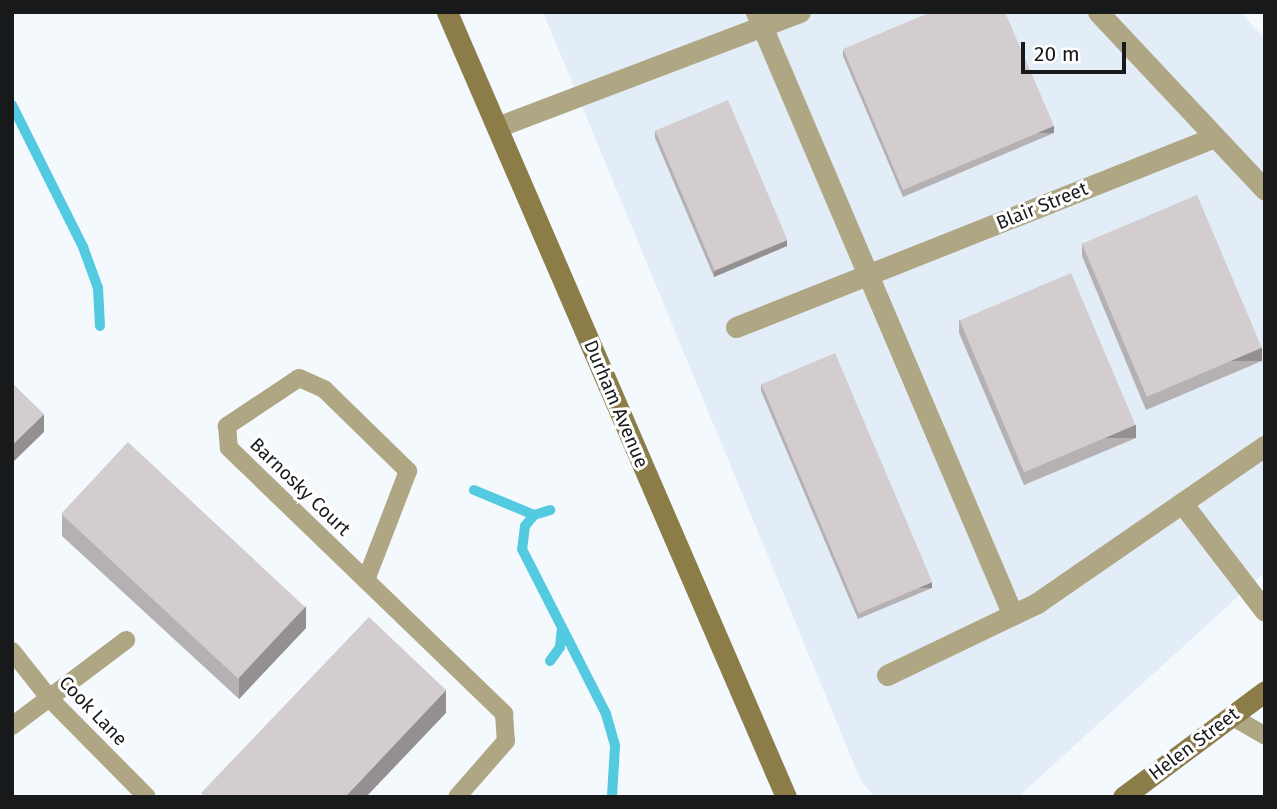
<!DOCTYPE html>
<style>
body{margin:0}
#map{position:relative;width:1277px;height:809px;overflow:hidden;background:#f4f9fe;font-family:"Fira Sans",sans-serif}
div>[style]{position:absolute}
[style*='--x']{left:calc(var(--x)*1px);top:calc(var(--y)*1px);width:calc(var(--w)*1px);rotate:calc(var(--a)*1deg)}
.built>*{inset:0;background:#e3edf8}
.stream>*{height:10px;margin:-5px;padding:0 5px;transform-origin:5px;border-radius:5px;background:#54cae1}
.lane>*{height:18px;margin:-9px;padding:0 9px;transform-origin:9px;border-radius:9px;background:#afa683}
.street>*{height:21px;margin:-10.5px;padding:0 10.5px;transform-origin:10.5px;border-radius:10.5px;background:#afa683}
.secondary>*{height:21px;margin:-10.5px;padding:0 10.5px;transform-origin:10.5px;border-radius:10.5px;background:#8c7d48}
.wall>*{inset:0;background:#b5b0b2}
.shaded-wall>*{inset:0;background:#949091;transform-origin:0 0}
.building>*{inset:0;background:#d3cdcf;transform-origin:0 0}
span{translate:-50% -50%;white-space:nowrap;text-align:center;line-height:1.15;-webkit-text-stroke:6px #fff;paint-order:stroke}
.street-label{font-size:19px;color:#18191b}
.frame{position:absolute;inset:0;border:14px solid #18191b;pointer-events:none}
.scale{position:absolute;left:1021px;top:42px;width:105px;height:32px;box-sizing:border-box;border:4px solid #18191b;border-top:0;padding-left:9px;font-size:21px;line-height:24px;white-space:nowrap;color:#18191b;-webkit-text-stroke:5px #fff;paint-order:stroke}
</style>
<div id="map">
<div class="built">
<div style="clip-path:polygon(543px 12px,1240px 12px,1265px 39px,1265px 572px,1018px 797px,875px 797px,861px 781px)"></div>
</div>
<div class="stream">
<div style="--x:12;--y:105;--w:159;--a:63.4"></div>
<div style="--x:83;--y:247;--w:44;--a:69.9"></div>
<div style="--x:98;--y:288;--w:38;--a:87"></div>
<div style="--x:474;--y:490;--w:65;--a:22.6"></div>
<div style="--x:534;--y:515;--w:17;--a:-17"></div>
<div style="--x:534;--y:515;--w:14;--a:129"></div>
<div style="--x:525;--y:526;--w:23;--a:97"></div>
<div style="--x:522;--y:549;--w:185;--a:63"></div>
<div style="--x:606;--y:714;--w:33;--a:74"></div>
<div style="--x:615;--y:746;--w:51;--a:93.4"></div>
<div style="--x:550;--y:661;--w:17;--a:-54"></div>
<div style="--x:560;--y:647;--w:18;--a:-84"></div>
</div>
<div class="lane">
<div style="--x:366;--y:580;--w:117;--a:-68.9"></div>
<div style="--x:408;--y:471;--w:117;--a:-135.7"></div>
<div style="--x:324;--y:389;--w:27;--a:-156"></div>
<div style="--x:299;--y:378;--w:87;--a:146.3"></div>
<div style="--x:227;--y:426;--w:22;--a:85"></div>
<div style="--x:229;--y:448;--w:383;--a:44"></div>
<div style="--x:504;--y:714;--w:27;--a:86"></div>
<div style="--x:506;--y:741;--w:74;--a:131.2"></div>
<div style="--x:12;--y:651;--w:63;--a:51.5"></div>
<div style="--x:51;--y:700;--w:136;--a:45.3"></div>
<div style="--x:1231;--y:716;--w:39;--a:30"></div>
<div style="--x:12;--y:726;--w:143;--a:-37"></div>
</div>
<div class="street">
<div style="--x:756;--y:12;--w:655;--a:66.92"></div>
<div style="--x:1098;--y:12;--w:244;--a:46.8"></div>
<div style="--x:497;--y:127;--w:324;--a:-20.8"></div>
<div style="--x:736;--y:327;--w:515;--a:-21.64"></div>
<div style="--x:1182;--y:503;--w:136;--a:52.5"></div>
<div style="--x:887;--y:675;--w:166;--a:-25.6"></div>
<div style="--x:1037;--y:603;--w:277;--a:-34.6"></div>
</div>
<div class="secondary">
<div style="--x:447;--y:12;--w:855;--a:66.64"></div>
<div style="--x:1123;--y:797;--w:177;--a:-36.7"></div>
</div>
<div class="wall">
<div style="clip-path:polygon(843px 49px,1054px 133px,903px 197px,843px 56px)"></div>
<div style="clip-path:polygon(655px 131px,787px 246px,714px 277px,655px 138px)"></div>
<div style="clip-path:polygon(1082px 243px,1262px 361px,1146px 410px,1082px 256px)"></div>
<div style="clip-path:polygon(959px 320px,1136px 438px,1024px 485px,959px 333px)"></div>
<div style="clip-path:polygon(761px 384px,932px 588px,858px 619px,761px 391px)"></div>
<div style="clip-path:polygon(62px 514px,306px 628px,239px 699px,62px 536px)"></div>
</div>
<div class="shaded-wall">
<div style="left:1054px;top:126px;width:7px;height:164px;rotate:90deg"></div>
<div style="clip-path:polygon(787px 240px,787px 246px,714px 277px,714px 270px)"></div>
<div style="left:1262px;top:348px;width:13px;height:126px;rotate:90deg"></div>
<div style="clip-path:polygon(44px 414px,44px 432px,12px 463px,12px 445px)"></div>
<div style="left:1136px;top:425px;width:13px;height:121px;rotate:90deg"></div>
<div style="left:932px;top:582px;width:6px;height:80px;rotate:90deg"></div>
<div style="clip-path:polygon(306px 606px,306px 628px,239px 699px,239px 677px)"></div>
<div style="clip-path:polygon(446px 690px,446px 713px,366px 797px,345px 797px)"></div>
</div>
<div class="building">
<div style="clip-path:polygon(931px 12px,1005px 12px,1054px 126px,903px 190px,843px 49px)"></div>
<div style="left:728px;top:100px;width:152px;height:79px;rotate:67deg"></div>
<div style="left:1197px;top:195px;width:166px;height:125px;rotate:67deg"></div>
<div style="left:1071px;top:273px;width:165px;height:121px;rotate:67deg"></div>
<div style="left:835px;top:353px;width:249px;height:80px;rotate:67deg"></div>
<div style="clip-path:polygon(12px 383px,44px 414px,12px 445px)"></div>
<div style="left:128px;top:442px;width:242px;height:98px;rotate:43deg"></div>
<div style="clip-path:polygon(369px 617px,446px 690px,345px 797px,205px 797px,201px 793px)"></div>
</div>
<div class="street-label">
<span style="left:1042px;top:206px;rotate:-22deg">Blair Street</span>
<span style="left:616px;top:404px;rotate:67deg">Durham Avenue</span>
<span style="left:300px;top:487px;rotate:44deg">Barnosky Court</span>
<span style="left:93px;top:711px;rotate:46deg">Cook Lane</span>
<span style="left:1194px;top:744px;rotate:-37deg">Helen Street</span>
</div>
<div class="frame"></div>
<div class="scale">20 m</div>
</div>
